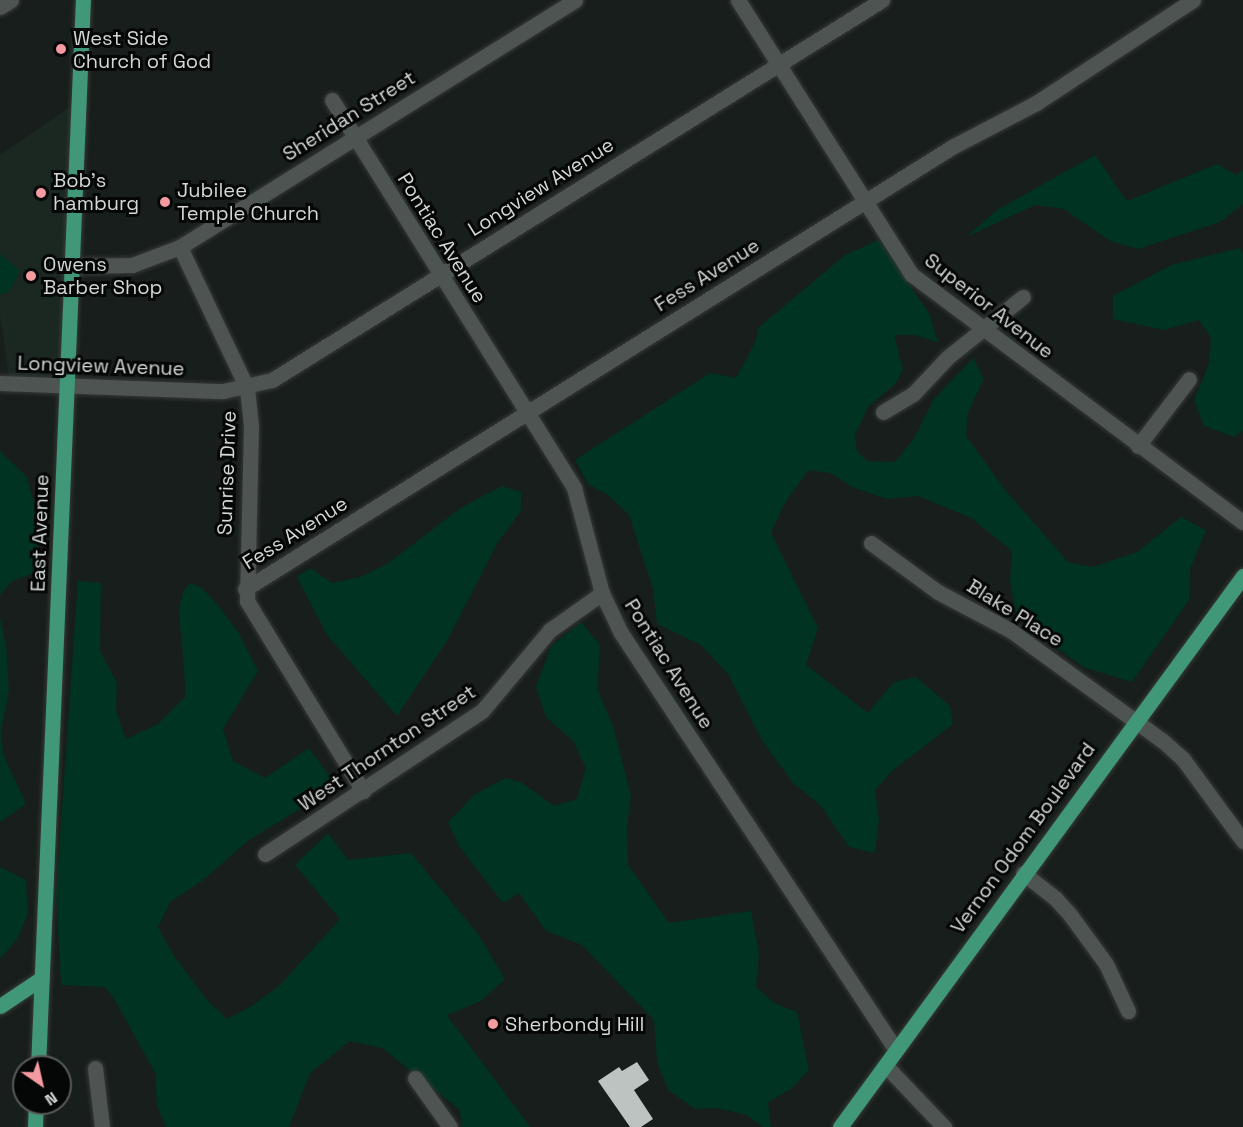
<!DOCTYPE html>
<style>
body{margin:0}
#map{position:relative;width:1243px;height:1127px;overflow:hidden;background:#181e1b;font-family:"Space Grotesk",sans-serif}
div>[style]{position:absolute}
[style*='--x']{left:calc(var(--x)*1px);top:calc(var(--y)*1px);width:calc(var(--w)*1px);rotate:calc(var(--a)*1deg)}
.built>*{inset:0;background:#1b2822}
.green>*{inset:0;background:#032}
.building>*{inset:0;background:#bcc3c0}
.roads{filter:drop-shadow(0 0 2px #363a38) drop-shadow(0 0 2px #363a38)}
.minor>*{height:15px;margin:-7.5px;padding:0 7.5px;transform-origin:7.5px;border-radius:7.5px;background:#4e5451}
.major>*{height:15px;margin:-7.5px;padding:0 7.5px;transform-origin:7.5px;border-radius:7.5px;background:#419879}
.dots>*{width:16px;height:16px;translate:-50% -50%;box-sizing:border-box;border:3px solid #050706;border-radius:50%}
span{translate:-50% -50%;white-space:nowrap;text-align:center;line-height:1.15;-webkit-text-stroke:6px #050706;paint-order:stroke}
.poi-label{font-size:20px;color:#d3d7d5}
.left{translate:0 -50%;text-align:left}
.street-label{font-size:20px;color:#d3d7d5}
.north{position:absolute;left:12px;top:1055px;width:60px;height:60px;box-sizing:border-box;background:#050706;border:2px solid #575a59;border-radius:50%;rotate:146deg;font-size:16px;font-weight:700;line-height:24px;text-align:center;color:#d3d7d5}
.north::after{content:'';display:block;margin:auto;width:21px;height:27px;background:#f49aa1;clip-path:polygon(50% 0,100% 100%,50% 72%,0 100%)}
</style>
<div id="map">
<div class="built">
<div style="clip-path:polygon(79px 101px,67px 387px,10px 384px,0 315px,0 155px)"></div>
</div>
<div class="green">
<div style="clip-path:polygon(1095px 155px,1127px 201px,1217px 164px,1236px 175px,1243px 170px,1243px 204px,1220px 222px,1138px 249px,1110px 241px,1064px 209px,1035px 205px,966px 237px,997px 210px)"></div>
<div style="clip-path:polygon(878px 240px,929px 313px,938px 342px,914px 335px,894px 335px,903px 370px,895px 384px,868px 407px,855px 435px,857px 451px,867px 461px,895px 462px,914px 438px,934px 399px,973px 358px,984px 379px,968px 412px,966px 436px,1006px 491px,1068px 562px,1093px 567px,1137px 552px,1181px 517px,1206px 530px,1190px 569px,1189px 600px,1132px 682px,1083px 667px,1017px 618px,1010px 582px,1012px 551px,971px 518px,918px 496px,887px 499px,854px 488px,830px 473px,808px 470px,783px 506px,771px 533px,818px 628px,806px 665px,868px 713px,894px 682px,916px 677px,950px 706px,953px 724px,891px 772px,875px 790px,879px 819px,875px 853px,849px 847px,821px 806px,793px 783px,763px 742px,728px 674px,701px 645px,657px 624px,653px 589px,629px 515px,608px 495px,588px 484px,575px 460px,710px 373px,736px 378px,756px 341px,758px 328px,845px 255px)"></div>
<div style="clip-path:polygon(1240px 248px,1243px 254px,1243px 430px,1234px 437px,1204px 426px,1194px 400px,1209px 364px,1211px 338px,1199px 320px,1164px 330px,1113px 319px,1113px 296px,1171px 265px)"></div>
<div style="clip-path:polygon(0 254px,20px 271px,9px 291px,0 295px)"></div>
<div style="clip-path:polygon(0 451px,27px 477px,36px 512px,38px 545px,32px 574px,12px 581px,0 595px)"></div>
<div style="clip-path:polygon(502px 486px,521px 492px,521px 511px,498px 542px,447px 641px,397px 716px,327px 635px,297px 577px,310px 568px,332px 583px,360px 577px,387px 564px,462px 507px)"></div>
<div style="clip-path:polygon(78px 581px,101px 583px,100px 651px,117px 683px,116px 711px,126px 739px,158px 724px,186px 696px,179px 611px,183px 591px,190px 583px,202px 588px,221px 609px,238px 632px,258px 671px,223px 729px,233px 761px,265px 778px,309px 748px,337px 786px,249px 840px,202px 881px,170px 902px,158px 927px,174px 956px,208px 1001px,227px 1019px,250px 1007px,278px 987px,340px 919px,295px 865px,328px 833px,348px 860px,411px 853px,478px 934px,505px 979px,481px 1001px,447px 1015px,530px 1127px,462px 1127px,459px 1109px,382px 1048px,350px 1041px,310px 1073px,289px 1127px,166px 1127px,157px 1106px,155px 1073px,115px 1000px,105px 987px,61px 985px,56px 894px)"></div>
<div style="clip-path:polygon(0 618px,6px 645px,9px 691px,1px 730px,3px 754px,26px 804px,0 822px)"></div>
<div style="clip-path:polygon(581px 622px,600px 645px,597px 688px,614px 729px,631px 796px,627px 826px,628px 865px,669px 923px,751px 911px,759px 953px,756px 987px,774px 1003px,797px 1012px,809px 1070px,791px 1089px,768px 1102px,771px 1127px,763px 1127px,747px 1115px,717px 1108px,695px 1109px,668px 1090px,657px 1062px,654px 1020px,582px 945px,546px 931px,519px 893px,503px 903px,459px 846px,448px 822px,474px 795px,505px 778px,521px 782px,554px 806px,577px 799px,586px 768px,573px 741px,546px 717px,536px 687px,551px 646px)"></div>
<div style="clip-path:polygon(0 867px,26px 880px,28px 914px,18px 938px,0 959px)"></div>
</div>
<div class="building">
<div style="clip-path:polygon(637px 1062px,649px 1080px,634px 1090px,653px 1119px,641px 1127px,630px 1127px,598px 1081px,619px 1067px,622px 1071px)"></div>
</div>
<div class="roads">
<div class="minor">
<div style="--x:738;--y:0;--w:324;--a:57.7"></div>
<div style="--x:911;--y:274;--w:414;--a:36.8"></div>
<div style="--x:0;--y:7;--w:13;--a:-32"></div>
<div style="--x:332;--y:100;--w:457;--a:58"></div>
<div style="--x:574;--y:488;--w:109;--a:75.1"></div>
<div style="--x:602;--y:593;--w:44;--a:64.6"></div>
<div style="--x:621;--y:633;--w:497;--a:56.6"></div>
<div style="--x:180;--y:247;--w:156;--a:64.6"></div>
<div style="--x:247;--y:388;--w:39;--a:84"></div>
<div style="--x:251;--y:427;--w:174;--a:91.3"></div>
<div style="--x:247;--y:601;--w:223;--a:58.6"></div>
<div style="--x:72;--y:266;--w:60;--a:-1"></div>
<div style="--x:132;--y:265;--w:51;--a:-20.6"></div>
<div style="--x:180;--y:247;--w:466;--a:-32"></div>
<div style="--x:0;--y:383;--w:223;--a:2.1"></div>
<div style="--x:223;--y:391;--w:50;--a:-12.7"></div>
<div style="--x:272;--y:380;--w:719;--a:-31.92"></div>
<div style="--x:883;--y:412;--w:35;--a:-31"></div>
<div style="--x:913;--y:394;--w:51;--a:-46.6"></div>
<div style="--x:948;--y:357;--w:96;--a:-38.7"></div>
<div style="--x:1138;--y:446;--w:84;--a:-52.7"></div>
<div style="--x:871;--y:543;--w:83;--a:36.2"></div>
<div style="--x:938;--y:592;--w:81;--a:27.8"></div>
<div style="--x:1010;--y:630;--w:189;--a:36"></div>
<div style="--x:1163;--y:741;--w:27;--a:42"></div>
<div style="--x:1183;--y:759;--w:102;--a:53.8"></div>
<div style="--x:245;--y:589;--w:834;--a:-32.01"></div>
<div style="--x:952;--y:147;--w:95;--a:-27.6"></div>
<div style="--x:1036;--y:103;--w:188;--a:-33.3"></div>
<div style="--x:265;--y:854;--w:260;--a:-33.4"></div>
<div style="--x:482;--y:711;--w:106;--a:-50"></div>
<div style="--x:550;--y:630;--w:64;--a:-35.4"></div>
<div style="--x:1023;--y:873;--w:41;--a:38"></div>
<div style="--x:1055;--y:898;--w:24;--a:48"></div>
<div style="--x:1071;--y:916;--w:59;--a:53.9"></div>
<div style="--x:1106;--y:964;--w:52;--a:64.9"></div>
<div style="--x:885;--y:1065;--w:86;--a:46.4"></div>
<div style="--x:95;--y:1068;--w:59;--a:83.2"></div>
<div style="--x:415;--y:1078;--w:60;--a:54.5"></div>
</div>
<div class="major">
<div style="--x:0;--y:1006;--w:50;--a:-33.7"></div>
<div style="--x:38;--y:1067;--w:1068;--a:-87.59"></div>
<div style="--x:35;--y:1127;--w:24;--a:-88"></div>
<div style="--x:840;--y:1127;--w:683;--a:-53.82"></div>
</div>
</div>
<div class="dots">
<div style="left:61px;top:49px;background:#f49aa1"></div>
<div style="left:41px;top:193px;background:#f49aa1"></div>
<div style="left:165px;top:202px;background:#f49aa1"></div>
<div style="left:31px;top:276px;background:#f49aa1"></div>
<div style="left:493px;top:1024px;background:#f49aa1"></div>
</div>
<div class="poi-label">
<span class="left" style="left:73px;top:50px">West Side<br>Church of God</span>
<span class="left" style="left:53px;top:192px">Bob's<br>hamburg</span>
<span class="left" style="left:177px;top:202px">Jubilee<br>Temple Church</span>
<span class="left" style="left:43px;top:276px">Owens<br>Barber Shop</span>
<span class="left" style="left:505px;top:1024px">Sherbondy Hill</span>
</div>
<div class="street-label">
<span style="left:349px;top:116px;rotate:-32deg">Sheridan Street</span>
<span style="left:541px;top:187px;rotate:-32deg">Longview Avenue</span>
<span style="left:442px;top:238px;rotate:58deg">Pontiac Avenue</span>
<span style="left:707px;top:275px;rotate:-32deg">Fess Avenue</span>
<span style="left:989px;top:306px;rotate:38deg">Superior Avenue</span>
<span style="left:101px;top:366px;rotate:2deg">Longview Avenue</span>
<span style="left:227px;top:473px;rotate:-88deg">Sunrise Drive</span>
<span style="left:40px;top:533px;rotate:-88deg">East Avenue</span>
<span style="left:295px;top:533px;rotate:-32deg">Fess Avenue</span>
<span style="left:1015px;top:613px;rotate:32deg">Blake Place</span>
<span style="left:669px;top:664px;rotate:58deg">Pontiac Avenue</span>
<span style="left:387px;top:748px;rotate:-34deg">West Thornton Street</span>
<span style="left:1023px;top:838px;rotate:-54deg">Vernon Odom Boulevard</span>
</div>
<div class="north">N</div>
</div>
